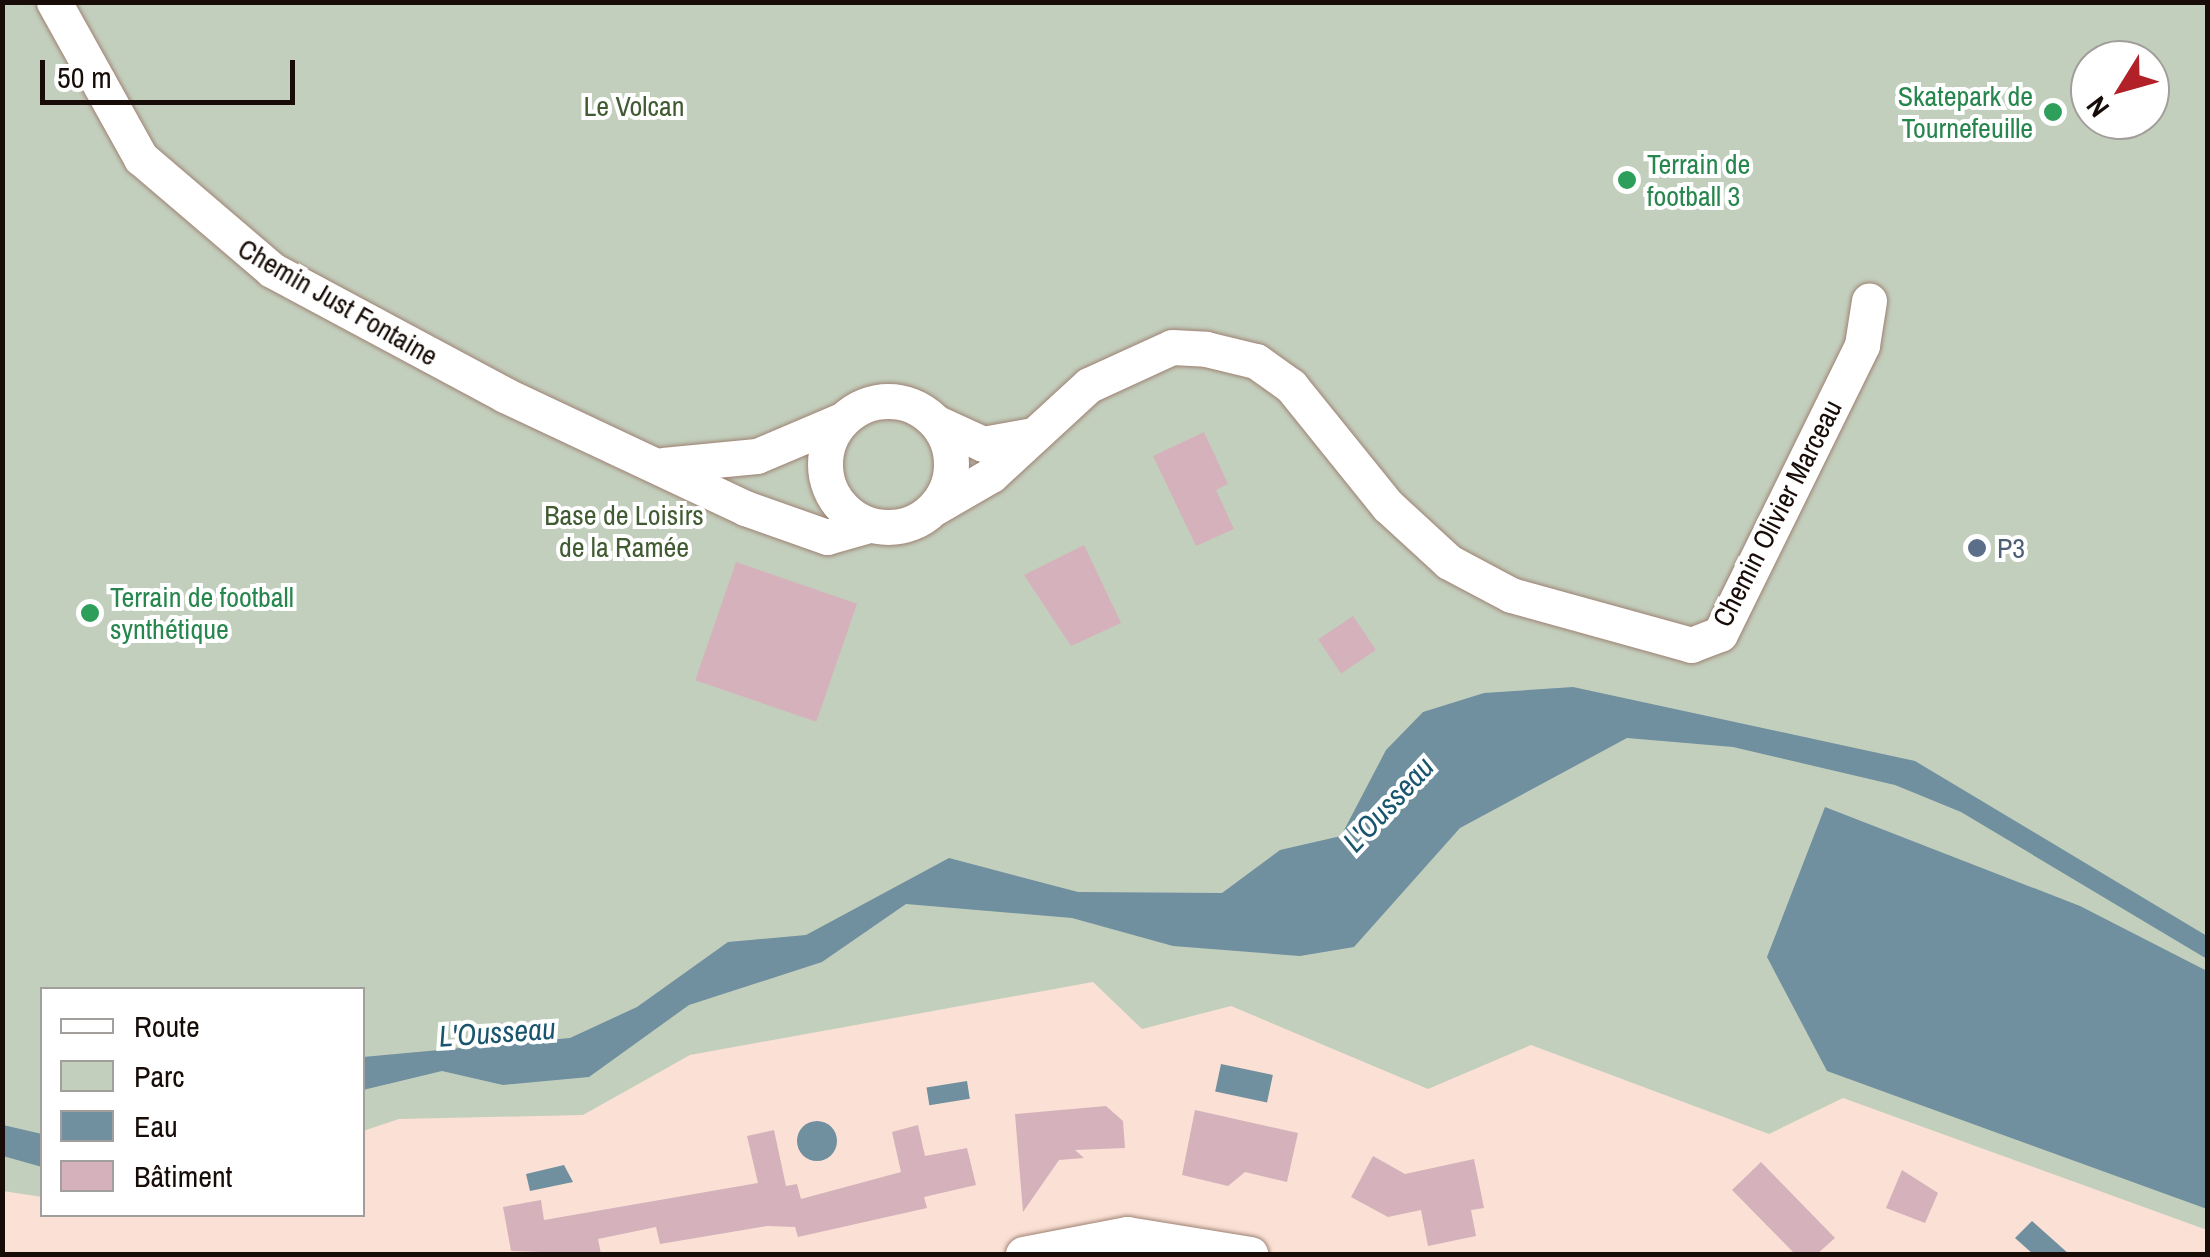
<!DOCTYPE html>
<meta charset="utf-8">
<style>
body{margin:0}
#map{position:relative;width:2210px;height:1257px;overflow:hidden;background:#fbe1d5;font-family:"Archivo Narrow",sans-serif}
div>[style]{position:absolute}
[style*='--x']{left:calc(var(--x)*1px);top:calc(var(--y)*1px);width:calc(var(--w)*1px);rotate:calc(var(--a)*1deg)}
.green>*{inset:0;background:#c3cfbd}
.water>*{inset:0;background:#708f9f;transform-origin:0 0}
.round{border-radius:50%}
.building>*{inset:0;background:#d4b1bb;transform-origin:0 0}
.roads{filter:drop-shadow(0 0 2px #9e8173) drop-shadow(0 0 2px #9e8173)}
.minor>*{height:35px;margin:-17.5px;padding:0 17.5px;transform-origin:17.5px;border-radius:17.5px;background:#fff}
.minor>.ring{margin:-17.5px;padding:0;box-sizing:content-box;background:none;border:35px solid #fff;border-radius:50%}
.dots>*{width:28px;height:28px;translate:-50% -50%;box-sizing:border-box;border:5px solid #fff;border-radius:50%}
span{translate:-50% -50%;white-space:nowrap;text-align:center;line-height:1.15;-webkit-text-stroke:8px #fff;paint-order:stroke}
.leisure-label{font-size:28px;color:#27864d}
.right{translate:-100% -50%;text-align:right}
.left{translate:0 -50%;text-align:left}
.park-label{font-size:28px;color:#415b32}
.street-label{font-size:28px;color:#170c07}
.service-label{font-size:28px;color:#4e5e75}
.water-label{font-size:30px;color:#1a556e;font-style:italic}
.frame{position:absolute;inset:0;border:5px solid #170c07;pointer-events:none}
.legend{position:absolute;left:40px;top:987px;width:325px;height:230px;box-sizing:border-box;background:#fff;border:2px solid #a29e9c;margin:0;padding:12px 18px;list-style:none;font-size:30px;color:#170c07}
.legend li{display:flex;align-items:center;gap:20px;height:50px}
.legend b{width:50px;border:2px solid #a29e9c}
.north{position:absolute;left:2070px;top:40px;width:100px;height:100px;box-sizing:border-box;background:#fff;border:2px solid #a29e9c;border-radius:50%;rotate:233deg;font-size:28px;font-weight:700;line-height:40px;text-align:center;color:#170c07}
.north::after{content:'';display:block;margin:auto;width:35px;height:45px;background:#b22127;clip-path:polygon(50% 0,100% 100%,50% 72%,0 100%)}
.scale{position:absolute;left:40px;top:60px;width:255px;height:45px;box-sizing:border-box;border:5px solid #170c07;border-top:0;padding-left:12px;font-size:30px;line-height:35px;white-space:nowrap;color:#170c07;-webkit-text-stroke:8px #fff;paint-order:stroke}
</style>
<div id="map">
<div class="green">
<div style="clip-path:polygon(evenodd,2px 3px,2207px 3px,2207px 1230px,1843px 1098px,1769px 1134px,1531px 1045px,1428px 1089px,1231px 1006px,1142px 1029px,1093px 982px,690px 1055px,583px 1115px,399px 1119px,363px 1131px,362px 990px,42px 990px,42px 1197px,3px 1191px,2px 3px,2090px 60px,2150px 60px,2150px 120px,2090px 120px,2090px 60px)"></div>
</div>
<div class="water">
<div style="clip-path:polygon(1573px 687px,1915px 761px,2207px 936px,2207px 959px,1961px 812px,1895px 785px,1733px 747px,1627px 738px,1460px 828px,1354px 947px,1300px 956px,1173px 946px,1072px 918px,906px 904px,822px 962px,689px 1005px,589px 1077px,503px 1085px,442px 1071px,363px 1090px,363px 1057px,570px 1038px,637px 1007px,728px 942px,806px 935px,949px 858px,1078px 892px,1222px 893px,1280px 850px,1341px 836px,1386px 750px,1423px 712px,1484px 693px)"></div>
<div style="clip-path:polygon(1825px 807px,2080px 906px,2207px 971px,2207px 1209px,1827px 1071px,1767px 957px)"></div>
<div style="left:1221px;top:1064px;width:53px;height:28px;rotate:12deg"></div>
<div style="left:967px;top:1081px;width:18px;height:41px;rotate:81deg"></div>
<div class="round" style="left:797px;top:1121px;width:40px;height:40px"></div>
<div style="clip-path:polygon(3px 1125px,42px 1134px,42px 1167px,3px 1156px)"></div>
<div style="clip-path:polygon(564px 1165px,573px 1182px,530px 1191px,526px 1174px)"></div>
<div style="clip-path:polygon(2032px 1221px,2069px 1254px,2033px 1254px,2015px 1238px)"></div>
</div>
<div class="building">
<div style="clip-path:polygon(1204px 432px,1228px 484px,1216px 490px,1234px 529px,1196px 546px,1153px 456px)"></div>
<div style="clip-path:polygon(1084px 545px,1121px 623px,1071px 646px,1024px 575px)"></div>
<div style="left:736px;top:562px;width:128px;height:125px;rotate:19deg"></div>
<div style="left:1353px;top:616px;width:41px;height:42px;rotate:56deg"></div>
<div style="clip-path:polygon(1106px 1106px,1123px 1121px,1125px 1148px,1075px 1150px,1084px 1158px,1059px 1160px,1023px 1212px,1015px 1114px)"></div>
<div style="clip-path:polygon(1195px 1110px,1298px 1133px,1287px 1182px,1245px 1172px,1228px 1186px,1182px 1175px)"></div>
<div style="clip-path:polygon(918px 1125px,925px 1156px,967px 1148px,976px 1185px,924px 1197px,927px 1208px,798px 1237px,795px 1227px,767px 1226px,660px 1244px,656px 1227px,598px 1239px,601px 1254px,511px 1251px,503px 1207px,541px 1200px,544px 1220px,758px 1183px,747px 1136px,774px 1130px,786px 1186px,797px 1184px,801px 1199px,901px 1172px,892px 1132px)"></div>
<div style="clip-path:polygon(1373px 1156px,1405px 1174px,1474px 1159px,1484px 1208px,1471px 1210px,1476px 1236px,1428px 1246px,1421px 1210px,1388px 1217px,1351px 1197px)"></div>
<div style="clip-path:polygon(1761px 1162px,1835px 1238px,1817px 1254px,1795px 1254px,1732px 1190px)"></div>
<div style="clip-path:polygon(1902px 1170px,1938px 1193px,1925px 1223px,1886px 1208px)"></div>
</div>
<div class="roads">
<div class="minor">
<div style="--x:54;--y:2;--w:179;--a:60.9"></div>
<div style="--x:141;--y:158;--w:172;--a:40.5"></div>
<div style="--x:272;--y:270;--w:264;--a:28.2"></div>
<div style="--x:505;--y:395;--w:265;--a:25.2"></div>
<div style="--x:745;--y:508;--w:87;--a:19.5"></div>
<div style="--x:827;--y:537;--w:44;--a:-15.9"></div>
<div class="ring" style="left:825px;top:401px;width:91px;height:91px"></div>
<div style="--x:937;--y:423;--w:51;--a:24.5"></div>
<div style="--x:983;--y:444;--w:51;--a:-10.2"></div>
<div style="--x:663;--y:465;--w:94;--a:-5.5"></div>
<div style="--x:757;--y:456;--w:90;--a:-22.9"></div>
<div style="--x:936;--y:507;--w:64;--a:-30.2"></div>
<div style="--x:991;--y:475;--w:133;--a:-42.6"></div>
<div style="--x:1089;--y:385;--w:91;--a:-24.6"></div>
<div style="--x:1172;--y:347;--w:34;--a:3"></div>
<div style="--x:1206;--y:349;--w:51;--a:13.5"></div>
<div style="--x:1256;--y:361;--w:43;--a:35.5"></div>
<div style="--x:1291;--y:386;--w:154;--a:51.1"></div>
<div style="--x:1388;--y:506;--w:83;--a:42.6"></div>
<div style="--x:1449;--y:562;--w:70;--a:28"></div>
<div style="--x:1511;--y:595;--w:187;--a:15.5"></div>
<div style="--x:1691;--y:645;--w:31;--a:-21"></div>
<div style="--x:1720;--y:634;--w:322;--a:-63.8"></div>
<div style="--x:1862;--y:345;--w:45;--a:-81"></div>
<div style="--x:1023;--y:1254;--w:106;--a:-10.9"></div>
<div style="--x:1127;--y:1234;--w:125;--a:9.2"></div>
</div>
</div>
<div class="dots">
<div style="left:2053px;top:112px;background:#2e9e5b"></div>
<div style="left:1627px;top:180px;background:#2e9e5b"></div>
<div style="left:1977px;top:548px;background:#5c6f8a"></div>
<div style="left:90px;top:613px;background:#2e9e5b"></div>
</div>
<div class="leisure-label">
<span class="right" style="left:2033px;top:112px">Skatepark de<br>Tournefeuille</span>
<span class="left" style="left:1647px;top:180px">Terrain de<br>football 3</span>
<span class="left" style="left:110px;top:613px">Terrain de football<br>synthétique</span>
</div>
<div class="park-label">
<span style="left:634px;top:106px">Le Volcan</span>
<span style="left:624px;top:531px">Base de Loisirs<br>de la Ramée</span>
</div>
<div class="street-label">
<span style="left:338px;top:302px;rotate:30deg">Chemin Just Fontaine</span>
<span style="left:1777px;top:513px;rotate:-63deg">Chemin Olivier Marceau</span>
</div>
<div class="service-label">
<span class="left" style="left:1997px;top:548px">P3</span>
</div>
<div class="water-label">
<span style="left:1388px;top:804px;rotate:-47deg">L'Ousseau</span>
<span style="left:497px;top:1032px;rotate:-4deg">L'Ousseau</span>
</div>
<div class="frame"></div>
<ul class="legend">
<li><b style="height:12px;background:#fff"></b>Route</li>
<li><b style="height:28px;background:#c3cfbd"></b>Parc</li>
<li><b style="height:28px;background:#708f9f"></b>Eau</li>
<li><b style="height:28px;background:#d4b1bb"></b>Bâtiment</li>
</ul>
<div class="north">N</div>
<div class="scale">50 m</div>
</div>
